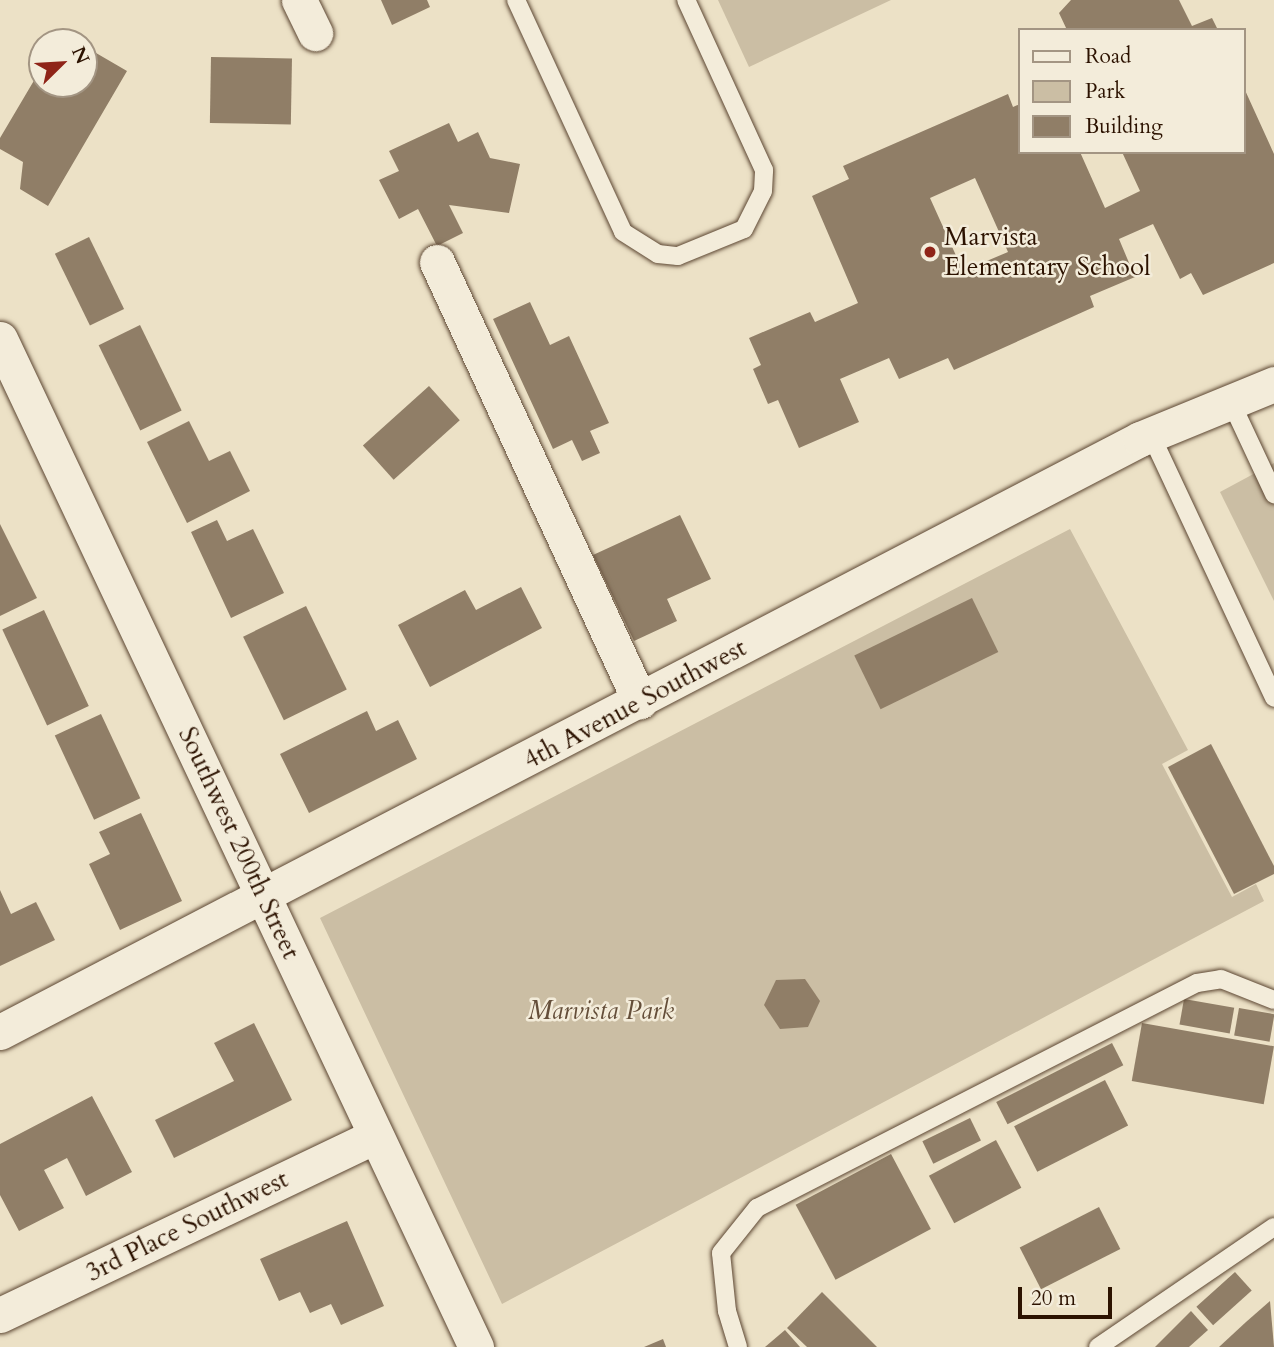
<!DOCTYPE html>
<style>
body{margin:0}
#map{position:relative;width:1274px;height:1347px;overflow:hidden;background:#ece1c6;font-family:Cardo,serif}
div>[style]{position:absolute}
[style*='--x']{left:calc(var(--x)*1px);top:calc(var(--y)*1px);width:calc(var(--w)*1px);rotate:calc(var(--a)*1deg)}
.green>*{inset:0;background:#cbbea4}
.building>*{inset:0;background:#907e67;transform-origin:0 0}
.roads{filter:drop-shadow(0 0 2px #5c4632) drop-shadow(0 0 2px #5c4632)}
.lane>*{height:18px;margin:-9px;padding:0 9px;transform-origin:9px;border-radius:9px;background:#f3ecda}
.street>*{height:35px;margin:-17.5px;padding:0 17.5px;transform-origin:17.5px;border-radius:17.5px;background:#f3ecda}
.dots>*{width:19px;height:19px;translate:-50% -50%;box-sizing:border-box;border:4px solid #f3ecda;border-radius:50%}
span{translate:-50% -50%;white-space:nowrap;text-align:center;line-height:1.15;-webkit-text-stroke:5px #f3ecda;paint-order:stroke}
.poi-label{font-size:26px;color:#2c1200}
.left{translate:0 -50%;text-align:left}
.street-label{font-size:26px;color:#2c1200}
.park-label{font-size:26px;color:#644e39;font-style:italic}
.legend{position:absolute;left:1018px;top:28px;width:228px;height:126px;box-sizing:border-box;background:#f3ecda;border:2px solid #a39583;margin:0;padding:9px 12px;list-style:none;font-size:21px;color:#2c1200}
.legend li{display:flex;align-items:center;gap:14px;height:35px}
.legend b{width:35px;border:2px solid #a39583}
.north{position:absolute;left:28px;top:28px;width:70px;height:70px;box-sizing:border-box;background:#f3ecda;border:2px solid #a39583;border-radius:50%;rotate:66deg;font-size:19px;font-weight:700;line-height:28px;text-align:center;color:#2c1200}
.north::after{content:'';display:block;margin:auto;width:24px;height:32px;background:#8f2418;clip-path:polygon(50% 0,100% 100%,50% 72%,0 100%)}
.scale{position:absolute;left:1018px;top:1287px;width:94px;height:32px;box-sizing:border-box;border:4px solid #2c1200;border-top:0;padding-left:9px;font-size:21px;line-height:24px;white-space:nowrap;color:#2c1200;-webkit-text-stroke:5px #f3ecda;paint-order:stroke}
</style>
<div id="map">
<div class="green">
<div style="clip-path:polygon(718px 0,891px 0,749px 67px)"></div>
<div style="clip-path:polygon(1274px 463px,1274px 601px,1220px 492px)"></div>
<div style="clip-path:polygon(1070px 529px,1188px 750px,1162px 764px,1232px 897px,1256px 884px,1264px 901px,502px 1304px,320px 918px)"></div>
</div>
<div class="building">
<div style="clip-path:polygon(381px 0,427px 0,430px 7px,392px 25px)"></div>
<div style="clip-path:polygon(1071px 0,1179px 0,1192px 26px,1212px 18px,1218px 30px,1067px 30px,1059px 13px)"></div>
<div style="clip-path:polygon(62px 33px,77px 42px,56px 42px)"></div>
<div style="clip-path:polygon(84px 46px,127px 71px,48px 206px,20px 189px,23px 162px,0 149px,0 138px,42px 67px,42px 84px,84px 84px)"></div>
<div style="left:211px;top:57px;width:81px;height:66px;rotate:1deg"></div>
<div style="clip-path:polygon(evenodd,1244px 88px,1274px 154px,1274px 263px,1203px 295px,1191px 273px,1180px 279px,1153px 224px,1119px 239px,1135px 277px,1090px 296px,1094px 307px,954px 370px,948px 358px,899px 379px,889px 358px,840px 379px,859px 422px,799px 448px,778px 400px,768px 404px,753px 369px,761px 365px,749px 338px,810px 312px,815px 322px,858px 303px,812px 196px,849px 179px,843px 166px,1008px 94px,1013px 107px,1020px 104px,1020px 152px,1080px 152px,1105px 208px,1140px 191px,1122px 152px,1244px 152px,1244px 88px,975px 178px,1008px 252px,963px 271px,930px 198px,975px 178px)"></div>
<div style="clip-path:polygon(449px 123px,458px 142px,478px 132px,490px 158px,520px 164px,509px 213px,449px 205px,463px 233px,437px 246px,418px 209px,399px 219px,379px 180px,399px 171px,389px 151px)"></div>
<div style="left:89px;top:237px;width:80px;height:38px;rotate:64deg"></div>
<div style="clip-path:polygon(530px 302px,550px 345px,569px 336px,609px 423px,590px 431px,600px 453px,582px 461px,572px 440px,553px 449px,493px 319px)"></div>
<div style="left:140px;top:325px;width:95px;height:46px;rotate:64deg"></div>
<div style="left:429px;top:386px;width:46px;height:89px;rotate:48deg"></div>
<div style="clip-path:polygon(189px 421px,209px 461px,230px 451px,250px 491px,187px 523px,147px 442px)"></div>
<div style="clip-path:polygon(680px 515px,711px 579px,667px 599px,677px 621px,634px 641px,593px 555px)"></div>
<div style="clip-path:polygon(217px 520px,227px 541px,253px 529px,284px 593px,231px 618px,191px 532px)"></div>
<div style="clip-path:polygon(0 524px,37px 598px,0 616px)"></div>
<div style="clip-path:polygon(521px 587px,542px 628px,430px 687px,398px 625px,465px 590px,476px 610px)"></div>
<div style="left:972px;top:598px;width:60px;height:131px;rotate:64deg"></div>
<div style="left:306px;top:606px;width:93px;height:70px;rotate:64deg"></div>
<div style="left:44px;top:610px;width:106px;height:46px;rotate:65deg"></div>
<div style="clip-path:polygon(367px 711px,376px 731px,398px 720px,417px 759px,309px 813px,280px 754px)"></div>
<div style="left:101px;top:714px;width:93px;height:51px;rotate:65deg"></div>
<div style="clip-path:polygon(1211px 744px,1274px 866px,1274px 874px,1234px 894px,1168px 767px)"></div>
<div style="clip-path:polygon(141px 813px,182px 901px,120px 930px,89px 864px,110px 854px,99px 832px)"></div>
<div style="clip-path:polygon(0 890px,11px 914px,36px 902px,55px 940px,0 966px)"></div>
<div style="clip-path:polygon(805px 979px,820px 1001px,808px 1027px,780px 1029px,764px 1005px,776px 980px)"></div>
<div style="left:1184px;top:999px;width:51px;height:26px;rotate:10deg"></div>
<div style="left:1239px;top:1008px;width:36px;height:28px;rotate:10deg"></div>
<div style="clip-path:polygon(254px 1023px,292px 1100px,174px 1158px,155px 1120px,234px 1081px,214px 1043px)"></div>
<div style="left:1142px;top:1023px;width:134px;height:59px;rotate:10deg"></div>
<div style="left:1112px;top:1043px;width:25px;height:130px;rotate:63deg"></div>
<div style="left:1105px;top:1080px;width:51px;height:102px;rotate:63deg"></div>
<div style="clip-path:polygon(92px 1096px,132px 1172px,86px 1196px,67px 1158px,44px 1170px,64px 1208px,19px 1231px,0 1195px,0 1144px)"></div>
<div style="left:970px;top:1118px;width:25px;height:53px;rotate:64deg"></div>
<div style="left:996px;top:1140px;width:54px;height:76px;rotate:62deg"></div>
<div style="left:891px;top:1154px;width:85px;height:108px;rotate:62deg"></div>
<div style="left:1099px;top:1207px;width:47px;height:89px;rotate:63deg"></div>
<div style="clip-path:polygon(347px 1221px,384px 1306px,341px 1325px,331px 1304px,310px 1313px,300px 1292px,279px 1301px,260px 1259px)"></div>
<div style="left:1235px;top:1272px;width:25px;height:52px;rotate:48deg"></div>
<div style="clip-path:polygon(822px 1292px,877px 1347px,807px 1347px,787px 1328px)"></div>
<div style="clip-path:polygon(1270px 1301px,1274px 1347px,1219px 1347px,1246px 1322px)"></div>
<div style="clip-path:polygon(1191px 1311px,1208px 1330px,1189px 1347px,1155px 1347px)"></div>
<div style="clip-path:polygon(785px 1330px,800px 1347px,765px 1347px)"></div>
<div style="clip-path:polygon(663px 1339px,666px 1347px,644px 1347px)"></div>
</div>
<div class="roads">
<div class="lane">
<div style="--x:516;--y:0;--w:255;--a:65.2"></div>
<div style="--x:623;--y:232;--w:41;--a:32.2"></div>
<div style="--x:658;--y:254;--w:20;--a:6"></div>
<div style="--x:678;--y:256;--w:71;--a:-22.2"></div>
<div style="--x:744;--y:229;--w:42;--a:-63.4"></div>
<div style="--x:763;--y:191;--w:21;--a:-87"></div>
<div style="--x:764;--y:170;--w:187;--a:-114.6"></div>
<div style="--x:1231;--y:402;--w:102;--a:64.9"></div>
<div style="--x:1151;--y:435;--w:290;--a:64.9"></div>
<div style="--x:738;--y:1347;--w:38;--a:-107"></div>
<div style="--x:727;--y:1311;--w:58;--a:-95.9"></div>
<div style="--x:721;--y:1253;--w:58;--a:-51.3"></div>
<div style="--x:757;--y:1208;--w:494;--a:-27.1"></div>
<div style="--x:1197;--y:983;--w:24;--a:-9"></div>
<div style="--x:1221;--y:979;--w:57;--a:21.6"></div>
<div style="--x:1098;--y:1347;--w:213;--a:-34.3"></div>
</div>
<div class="street">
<div style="--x:299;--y:0;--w:37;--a:64"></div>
<div style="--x:437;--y:262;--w:484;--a:65.2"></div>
<div style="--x:0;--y:339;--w:1115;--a:64.72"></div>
<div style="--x:0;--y:1032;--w:1285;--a:-27.48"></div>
<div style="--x:1140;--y:439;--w:145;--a:-22.3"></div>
<div style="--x:0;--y:1315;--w:414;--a:-25.5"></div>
</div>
</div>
<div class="dots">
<div style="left:930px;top:252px;background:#8f2418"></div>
</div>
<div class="poi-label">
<span class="left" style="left:944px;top:252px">Marvista<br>Elementary School</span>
</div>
<div class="street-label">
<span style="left:635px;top:704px;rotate:-28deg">4th Avenue Southwest</span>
<span style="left:239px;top:843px;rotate:65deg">Southwest 200th Street</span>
<span style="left:187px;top:1226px;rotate:-26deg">3rd Place Southwest</span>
</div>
<div class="park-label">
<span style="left:601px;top:1011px">Marvista Park</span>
</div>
<ul class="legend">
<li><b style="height:9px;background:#f3ecda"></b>Road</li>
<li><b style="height:19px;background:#cbbea4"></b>Park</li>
<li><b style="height:19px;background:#907e67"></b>Building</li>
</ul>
<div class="north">N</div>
<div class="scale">20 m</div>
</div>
